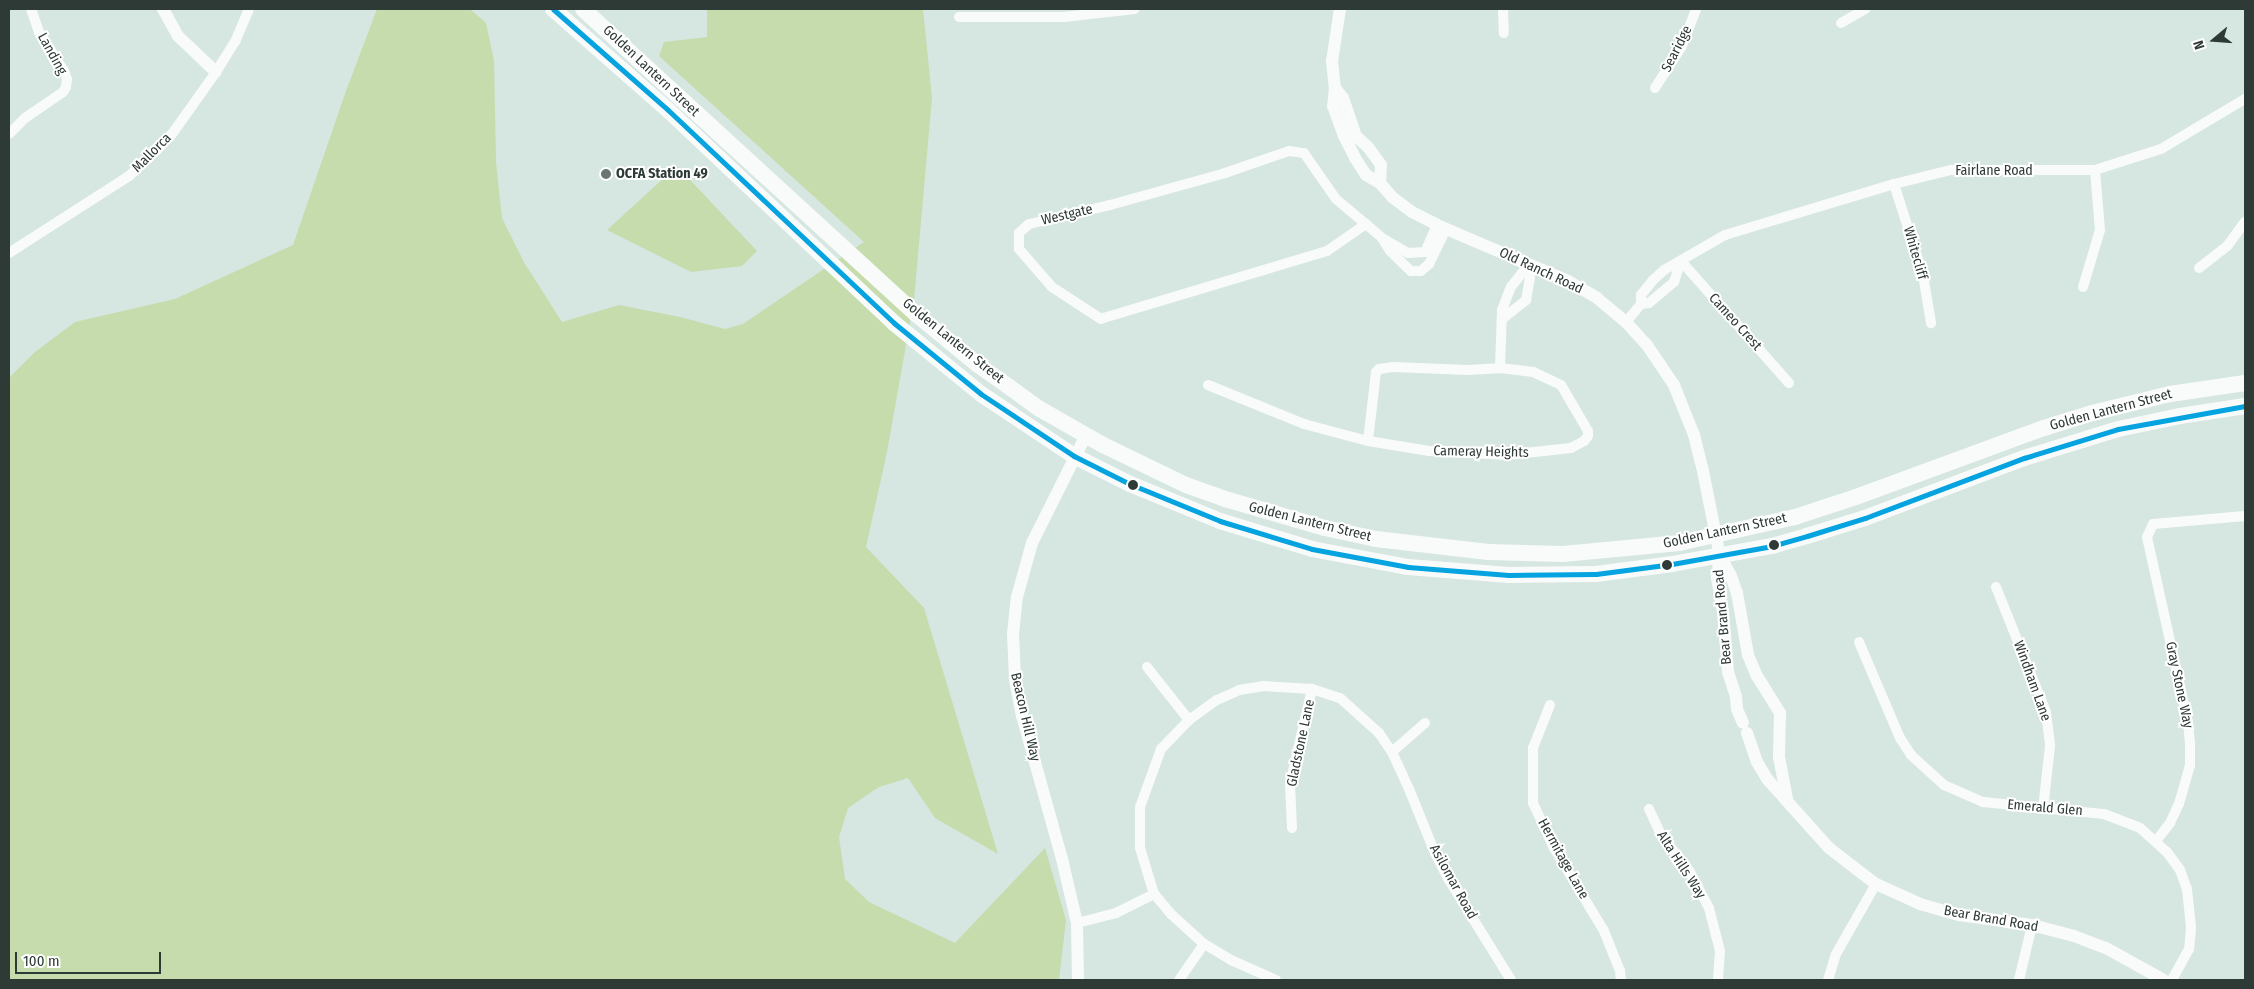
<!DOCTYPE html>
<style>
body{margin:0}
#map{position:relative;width:2254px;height:989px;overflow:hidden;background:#d6e6e0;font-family:"Fira Sans Condensed",sans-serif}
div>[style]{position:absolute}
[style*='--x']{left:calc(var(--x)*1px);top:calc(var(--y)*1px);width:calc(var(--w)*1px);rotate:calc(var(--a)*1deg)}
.green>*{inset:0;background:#c6dcad}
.minor>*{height:10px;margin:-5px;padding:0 5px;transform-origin:5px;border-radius:5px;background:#f9fbfa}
.tertiary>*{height:12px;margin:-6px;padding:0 6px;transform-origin:6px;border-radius:6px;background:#f9fbfa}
.primary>*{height:16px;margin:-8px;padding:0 8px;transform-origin:8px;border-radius:8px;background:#f9fbfa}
.bus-1>*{height:5px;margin:-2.5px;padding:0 2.5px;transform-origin:2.5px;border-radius:2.5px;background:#05a3df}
.dots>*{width:14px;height:14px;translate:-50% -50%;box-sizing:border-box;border:2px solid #fff;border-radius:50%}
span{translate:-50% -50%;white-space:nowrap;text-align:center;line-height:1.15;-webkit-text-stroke:4px #fff;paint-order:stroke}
.street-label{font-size:14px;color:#2e3a36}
.poi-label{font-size:14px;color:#2e3a36;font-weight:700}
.left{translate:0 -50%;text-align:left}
.frame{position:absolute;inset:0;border:10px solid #2e3a36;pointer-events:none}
.north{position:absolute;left:2189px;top:15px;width:50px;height:50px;-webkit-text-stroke:4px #fff;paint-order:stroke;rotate:252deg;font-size:14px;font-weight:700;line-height:20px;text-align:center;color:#2e3a36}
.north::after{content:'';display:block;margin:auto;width:18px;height:22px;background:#2e3a36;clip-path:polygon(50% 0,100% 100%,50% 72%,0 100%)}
.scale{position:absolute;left:15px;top:952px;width:146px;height:22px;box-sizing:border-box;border:2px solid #2e3a36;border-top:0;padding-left:6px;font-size:15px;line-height:18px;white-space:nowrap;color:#2e3a36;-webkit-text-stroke:4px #fff;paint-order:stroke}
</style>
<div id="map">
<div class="green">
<div style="clip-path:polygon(377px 9px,470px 9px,486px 23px,494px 61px,496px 162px,502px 218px,525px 264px,562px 322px,619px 305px,680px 317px,725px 329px,743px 324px,864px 242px,659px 56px,664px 42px,707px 37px,707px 9px,923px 9px,932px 98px,914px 300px,887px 452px,866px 547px,924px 608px,998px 854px,935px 818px,908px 778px,879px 787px,848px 808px,839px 837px,845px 879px,869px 902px,955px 943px,1045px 848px,1066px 920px,1059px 980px,9px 980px,9px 378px,35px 352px,75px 322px,175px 299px,293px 245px,346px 91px)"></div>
<div style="clip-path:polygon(677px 166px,757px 251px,742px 266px,691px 272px,607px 230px)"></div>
</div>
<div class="minor">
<div style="--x:1503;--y:9;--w:24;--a:88"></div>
<div style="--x:959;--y:17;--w:105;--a:0"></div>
<div style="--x:1064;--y:17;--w:71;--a:-6.4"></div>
<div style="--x:1841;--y:23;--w:28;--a:-30"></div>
<div style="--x:1655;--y:88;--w:50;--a:-57.3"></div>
<div style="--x:1682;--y:46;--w:40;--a:-69"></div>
<div style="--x:9;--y:134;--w:23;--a:-45"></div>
<div style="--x:25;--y:118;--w:46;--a:-34.4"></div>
<div style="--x:63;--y:92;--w:6;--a:-59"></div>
<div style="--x:66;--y:87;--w:8;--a:-83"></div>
<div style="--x:67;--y:79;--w:9;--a:-111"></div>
<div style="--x:64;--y:71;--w:46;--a:-122.7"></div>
<div style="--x:39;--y:32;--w:24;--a:-109"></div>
<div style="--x:1894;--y:184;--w:96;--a:72.3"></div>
<div style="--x:1923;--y:275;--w:49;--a:80.5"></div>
<div style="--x:1366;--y:224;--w:47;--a:145.3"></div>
<div style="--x:1327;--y:251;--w:236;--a:163.3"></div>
<div style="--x:1101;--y:319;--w:59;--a:-146.9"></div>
<div style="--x:1052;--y:287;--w:50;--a:-131"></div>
<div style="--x:1019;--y:249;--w:16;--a:-90"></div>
<div style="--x:1019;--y:233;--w:13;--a:-42"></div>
<div style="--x:1029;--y:224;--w:83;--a:-13.2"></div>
<div style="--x:1110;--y:205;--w:119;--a:-15.5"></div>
<div style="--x:1225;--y:173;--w:68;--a:-19"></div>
<div style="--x:1289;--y:151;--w:15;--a:8"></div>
<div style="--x:1304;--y:153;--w:56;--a:55.2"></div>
<div style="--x:1336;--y:199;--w:39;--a:40"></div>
<div style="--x:1366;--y:224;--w:21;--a:41"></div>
<div style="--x:1382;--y:238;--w:30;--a:30"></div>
<div style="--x:1408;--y:253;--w:17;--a:-3"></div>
<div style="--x:1425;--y:252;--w:30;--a:-66"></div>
<div style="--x:1382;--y:238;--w:15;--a:58"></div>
<div style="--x:1390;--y:251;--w:29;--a:44"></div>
<div style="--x:1411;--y:271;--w:10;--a:0"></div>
<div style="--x:1421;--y:271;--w:11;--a:-41"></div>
<div style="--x:1429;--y:264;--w:39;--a:-64"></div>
<div style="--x:9;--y:253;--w:143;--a:-32.7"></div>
<div style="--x:129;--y:176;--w:35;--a:-43"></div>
<div style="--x:155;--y:152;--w:25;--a:-47"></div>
<div style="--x:172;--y:134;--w:76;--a:-54.6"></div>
<div style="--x:216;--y:72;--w:36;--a:-58"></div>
<div style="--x:235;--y:42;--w:36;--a:-67"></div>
<div style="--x:1681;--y:261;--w:163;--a:48.5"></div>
<div style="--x:2199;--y:268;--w:37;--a:-38"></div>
<div style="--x:2228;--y:245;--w:29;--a:-54"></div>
<div style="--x:2083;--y:287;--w:59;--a:-73.4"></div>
<div style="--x:2100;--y:230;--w:60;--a:-94.8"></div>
<div style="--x:1641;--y:304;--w:8;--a:-7"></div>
<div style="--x:1649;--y:303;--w:33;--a:-40"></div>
<div style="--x:1674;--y:282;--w:22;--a:-72"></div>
<div style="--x:1502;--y:319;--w:31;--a:-38"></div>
<div style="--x:1526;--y:300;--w:35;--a:-80"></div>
<div style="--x:1626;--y:322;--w:23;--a:-50"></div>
<div style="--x:1641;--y:304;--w:9;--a:-90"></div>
<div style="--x:1641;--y:295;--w:19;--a:-51"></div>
<div style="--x:1653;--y:280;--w:15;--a:-42"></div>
<div style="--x:1664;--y:270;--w:70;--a:-29.8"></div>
<div style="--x:1725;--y:235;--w:177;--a:-16.8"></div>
<div style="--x:1894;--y:184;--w:59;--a:-13.8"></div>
<div style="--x:1951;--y:170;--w:144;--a:0"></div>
<div style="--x:2095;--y:170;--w:69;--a:-17.7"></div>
<div style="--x:2161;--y:149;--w:98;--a:-30.8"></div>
<div style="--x:1208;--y:385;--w:104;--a:22.1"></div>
<div style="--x:1304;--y:424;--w:66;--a:14.9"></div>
<div style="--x:1368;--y:441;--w:62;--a:9.3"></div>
<div style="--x:1429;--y:451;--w:78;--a:2.9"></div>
<div style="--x:1507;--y:455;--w:64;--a:-6.2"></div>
<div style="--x:1571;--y:448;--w:15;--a:-28"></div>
<div style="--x:1584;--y:441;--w:6;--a:-51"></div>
<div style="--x:1588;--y:436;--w:5;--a:-90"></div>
<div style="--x:1588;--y:431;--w:53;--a:-120.4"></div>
<div style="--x:1561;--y:385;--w:31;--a:-155"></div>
<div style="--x:1533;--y:372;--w:33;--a:-173"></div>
<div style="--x:1500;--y:368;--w:58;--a:-88"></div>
<div style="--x:1502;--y:310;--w:25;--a:-69"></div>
<div style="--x:1511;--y:287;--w:18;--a:-52"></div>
<div style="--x:1522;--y:273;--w:12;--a:-35"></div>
<div style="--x:1368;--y:441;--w:69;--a:-83.4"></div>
<div style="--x:1376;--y:372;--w:4;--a:-45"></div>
<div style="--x:1379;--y:369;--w:14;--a:-8"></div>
<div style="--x:1393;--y:367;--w:74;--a:2.3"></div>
<div style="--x:1467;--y:370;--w:33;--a:-3"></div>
<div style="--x:1996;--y:587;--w:135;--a:68.2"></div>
<div style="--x:2046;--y:712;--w:34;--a:83"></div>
<div style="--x:2050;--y:746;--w:63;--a:96.3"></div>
<div style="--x:1859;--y:642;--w:104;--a:66.9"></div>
<div style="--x:1900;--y:738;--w:20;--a:57"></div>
<div style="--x:1911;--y:755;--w:45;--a:42.3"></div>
<div style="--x:1944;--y:785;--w:43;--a:23.6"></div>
<div style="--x:1983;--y:802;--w:122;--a:5.7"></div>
<div style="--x:2104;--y:814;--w:39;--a:21"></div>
<div style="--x:2140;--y:828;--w:36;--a:42"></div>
<div style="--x:2167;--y:852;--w:22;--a:54"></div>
<div style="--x:2180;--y:870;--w:20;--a:70"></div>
<div style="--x:2187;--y:889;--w:39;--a:84"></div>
<div style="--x:2191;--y:928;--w:21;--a:95"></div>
<div style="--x:2189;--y:949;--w:35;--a:119"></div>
<div style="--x:1147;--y:667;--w:68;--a:51.6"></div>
<div style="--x:1550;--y:705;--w:46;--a:111.6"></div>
<div style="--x:1533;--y:748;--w:55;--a:90"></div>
<div style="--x:1533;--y:803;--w:50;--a:65"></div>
<div style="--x:1554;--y:848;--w:97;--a:58.9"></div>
<div style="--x:1604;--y:931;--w:43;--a:68.2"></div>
<div style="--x:1620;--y:971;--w:9;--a:84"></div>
<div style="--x:1392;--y:752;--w:44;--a:-41.3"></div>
<div style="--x:1649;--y:809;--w:26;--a:65"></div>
<div style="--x:1660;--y:833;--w:49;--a:52.4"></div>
<div style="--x:1690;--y:872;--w:41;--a:62.2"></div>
<div style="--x:1709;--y:908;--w:44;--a:75.7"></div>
<div style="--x:1720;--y:951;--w:29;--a:94"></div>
<div style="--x:1292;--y:828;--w:44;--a:-92.6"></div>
<div style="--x:1290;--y:784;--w:98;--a:-77"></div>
<div style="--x:2156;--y:841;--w:23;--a:-52"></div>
<div style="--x:2170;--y:823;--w:21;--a:-65"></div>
<div style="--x:2179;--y:804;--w:41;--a:-74.2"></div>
<div style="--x:2190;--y:765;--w:21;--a:-90"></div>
<div style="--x:2190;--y:744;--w:22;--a:-95"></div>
<div style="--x:2188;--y:722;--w:189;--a:-102.5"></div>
<div style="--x:2147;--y:537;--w:14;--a:-65"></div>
<div style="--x:2153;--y:524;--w:92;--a:-5"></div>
<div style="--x:1077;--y:923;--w:40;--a:-14.4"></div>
<div style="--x:1116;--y:913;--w:42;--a:-26.6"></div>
<div style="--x:1179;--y:980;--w:44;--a:-55.2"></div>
<div style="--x:1276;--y:980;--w:49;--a:-156"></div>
<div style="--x:1231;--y:960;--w:31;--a:-149"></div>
<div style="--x:1204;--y:944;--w:45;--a:-137.7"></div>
<div style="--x:1171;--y:914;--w:26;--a:-130"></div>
<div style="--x:1154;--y:894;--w:48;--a:-106.9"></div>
<div style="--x:1140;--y:848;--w:41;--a:-90"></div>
<div style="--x:1140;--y:807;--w:62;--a:-70.1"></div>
<div style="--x:1161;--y:749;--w:40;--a:-46"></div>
<div style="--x:1189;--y:720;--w:34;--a:-36"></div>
<div style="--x:1217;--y:700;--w:24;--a:-24"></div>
<div style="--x:1239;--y:690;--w:24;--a:-9"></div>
<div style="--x:1263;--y:686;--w:49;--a:3.5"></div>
<div style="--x:1312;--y:689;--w:29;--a:18"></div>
<div style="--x:1340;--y:698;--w:52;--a:41.9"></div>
<div style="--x:1379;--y:733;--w:23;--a:56"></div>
<div style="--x:1392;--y:752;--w:41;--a:65.3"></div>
<div style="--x:1409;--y:789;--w:69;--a:67.9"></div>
<div style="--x:1435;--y:853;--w:30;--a:63"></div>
<div style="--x:1449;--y:880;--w:118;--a:58.2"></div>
<div style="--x:1828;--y:980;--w:27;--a:-73"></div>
<div style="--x:1836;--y:954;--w:81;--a:-60.3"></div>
<div style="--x:2019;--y:980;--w:57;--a:-76.7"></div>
</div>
<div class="tertiary">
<div style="--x:163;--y:9;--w:31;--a:61"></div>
<div style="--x:178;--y:36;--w:52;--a:43.5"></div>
<div style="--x:1340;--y:9;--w:53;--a:98.7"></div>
<div style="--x:1332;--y:61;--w:27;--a:84"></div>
<div style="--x:1335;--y:88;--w:18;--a:96"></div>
<div style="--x:1333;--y:106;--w:32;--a:70"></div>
<div style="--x:1344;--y:136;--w:25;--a:63"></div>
<div style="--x:1355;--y:158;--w:20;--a:57"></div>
<div style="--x:1366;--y:175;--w:16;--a:30"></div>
<div style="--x:1380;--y:183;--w:18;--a:49"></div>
<div style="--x:1392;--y:197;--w:25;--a:37"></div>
<div style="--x:1412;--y:212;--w:28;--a:27"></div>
<div style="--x:1437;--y:225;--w:142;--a:23.1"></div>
<div style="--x:1568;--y:281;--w:34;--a:30"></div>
<div style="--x:1597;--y:298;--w:38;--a:40"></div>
<div style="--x:1626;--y:322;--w:31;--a:48"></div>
<div style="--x:1647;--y:345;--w:48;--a:56"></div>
<div style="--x:1674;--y:385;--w:54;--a:68.2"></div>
<div style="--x:1694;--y:435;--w:37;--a:76"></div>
<div style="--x:1703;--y:471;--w:87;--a:78.7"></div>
<div style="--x:1720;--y:556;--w:22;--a:98"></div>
<div style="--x:1717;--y:578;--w:34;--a:80"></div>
<div style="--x:1723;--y:611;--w:61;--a:85.3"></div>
<div style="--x:1728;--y:672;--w:26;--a:72"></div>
<div style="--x:1736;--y:697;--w:12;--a:85"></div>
<div style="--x:1737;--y:709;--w:15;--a:67"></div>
<div style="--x:1335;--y:88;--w:13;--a:51"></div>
<div style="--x:1343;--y:98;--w:40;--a:71.1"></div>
<div style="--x:1356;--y:136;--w:16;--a:43"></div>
<div style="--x:1368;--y:147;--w:22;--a:54"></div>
<div style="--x:1381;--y:165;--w:18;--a:93"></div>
<div style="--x:1720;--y:556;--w:23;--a:61"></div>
<div style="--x:1731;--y:576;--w:18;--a:71"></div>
<div style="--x:1737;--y:593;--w:63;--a:79.9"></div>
<div style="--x:1748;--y:655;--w:23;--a:67"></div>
<div style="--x:1757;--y:676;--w:44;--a:58.1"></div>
<div style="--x:1780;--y:713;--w:44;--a:91.3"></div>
<div style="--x:1779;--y:757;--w:43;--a:79.2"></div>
<div style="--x:1747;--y:733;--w:31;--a:71"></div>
<div style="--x:1757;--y:762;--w:21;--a:59"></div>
<div style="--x:1768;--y:780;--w:91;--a:48.1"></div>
<div style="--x:1829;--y:848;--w:59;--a:37.5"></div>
<div style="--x:1876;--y:884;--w:48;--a:24.4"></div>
<div style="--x:1920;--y:904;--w:41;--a:15.8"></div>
<div style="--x:1959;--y:915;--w:74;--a:7.8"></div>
<div style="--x:2032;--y:925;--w:43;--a:14.7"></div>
<div style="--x:2074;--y:936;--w:34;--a:21"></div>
<div style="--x:2106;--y:948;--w:66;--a:28.9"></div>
<div style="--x:1078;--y:980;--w:57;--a:-91"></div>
<div style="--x:1077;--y:923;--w:66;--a:-103.2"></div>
<div style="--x:1062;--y:859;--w:148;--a:-105.6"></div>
<div style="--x:1022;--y:716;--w:38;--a:-101"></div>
<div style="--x:1015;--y:679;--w:45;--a:-92.5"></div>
<div style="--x:1013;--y:634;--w:37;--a:-84"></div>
<div style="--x:1017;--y:597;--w:56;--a:-74.5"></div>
<div style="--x:1032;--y:543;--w:121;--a:-63.4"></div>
</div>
<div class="primary">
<div style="--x:553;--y:9;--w:153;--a:41.3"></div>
<div style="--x:668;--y:110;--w:311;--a:43.3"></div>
<div style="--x:894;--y:323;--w:112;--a:39.2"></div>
<div style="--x:981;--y:394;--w:112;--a:33.7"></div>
<div style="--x:1074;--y:456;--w:63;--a:26.6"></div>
<div style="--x:1130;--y:484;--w:97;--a:22.3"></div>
<div style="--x:1220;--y:521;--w:96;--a:16.9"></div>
<div style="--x:1312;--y:549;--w:98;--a:10.6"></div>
<div style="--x:1408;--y:567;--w:101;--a:4.5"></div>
<div style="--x:1509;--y:575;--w:87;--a:-0.7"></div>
<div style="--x:1596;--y:574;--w:77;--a:-7.5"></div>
<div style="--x:1672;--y:564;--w:102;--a:-10.2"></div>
<div style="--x:1772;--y:546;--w:36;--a:-16"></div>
<div style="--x:1807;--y:536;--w:61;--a:-17.2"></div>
<div style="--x:1865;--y:518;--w:170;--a:-20.7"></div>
<div style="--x:2024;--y:458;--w:98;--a:-17.1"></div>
<div style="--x:2118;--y:429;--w:63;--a:-11.8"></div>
<div style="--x:2180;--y:416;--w:66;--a:-8.7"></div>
<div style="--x:583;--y:9;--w:452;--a:42.5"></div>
<div style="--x:916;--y:314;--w:80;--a:39.4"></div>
<div style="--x:978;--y:365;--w:37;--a:35"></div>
<div style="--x:1008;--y:386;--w:39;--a:36"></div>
<div style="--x:1040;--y:409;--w:70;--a:29.8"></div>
<div style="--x:1101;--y:444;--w:94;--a:25.8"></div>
<div style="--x:1186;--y:485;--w:41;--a:19.7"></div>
<div style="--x:1225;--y:499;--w:104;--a:16.2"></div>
<div style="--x:1325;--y:528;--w:52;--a:12.2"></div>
<div style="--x:1376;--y:539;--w:113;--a:6.6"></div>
<div style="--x:1488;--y:552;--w:75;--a:1.5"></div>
<div style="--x:1563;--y:554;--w:117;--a:-5.4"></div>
<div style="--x:1679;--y:543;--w:119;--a:-12.6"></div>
<div style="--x:1795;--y:517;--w:64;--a:-18.2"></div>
<div style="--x:1856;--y:497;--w:200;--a:-20.2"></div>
<div style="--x:2044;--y:428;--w:50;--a:-17.4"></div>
<div style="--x:2092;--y:413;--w:80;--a:-13.7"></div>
<div style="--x:2170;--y:394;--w:76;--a:-8.3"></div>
</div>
<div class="bus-1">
<div style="--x:553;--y:9;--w:153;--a:41.3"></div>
<div style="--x:668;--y:110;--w:311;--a:43.3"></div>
<div style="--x:894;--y:323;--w:112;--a:39.2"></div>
<div style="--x:981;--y:394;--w:112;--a:33.7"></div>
<div style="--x:1074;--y:456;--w:63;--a:26.6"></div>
<div style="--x:1130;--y:484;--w:97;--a:22.3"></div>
<div style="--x:1220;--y:521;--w:96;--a:16.9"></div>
<div style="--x:1312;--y:549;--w:98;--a:10.6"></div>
<div style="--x:1408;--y:567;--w:101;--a:4.5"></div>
<div style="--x:1509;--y:575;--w:87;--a:-0.7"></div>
<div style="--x:1596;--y:574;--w:77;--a:-7.5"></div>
<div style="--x:1672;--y:564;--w:102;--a:-10.2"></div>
<div style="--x:1772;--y:546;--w:36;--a:-16"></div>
<div style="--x:1807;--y:536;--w:61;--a:-17.2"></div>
<div style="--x:1865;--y:518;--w:170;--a:-20.7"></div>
<div style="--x:2024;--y:458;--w:98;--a:-17.1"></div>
<div style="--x:2118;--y:429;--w:129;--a:-10.3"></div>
</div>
<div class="dots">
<div style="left:606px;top:174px;background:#697672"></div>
<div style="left:1133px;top:485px;background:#2e3a36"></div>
<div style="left:1774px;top:545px;background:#2e3a36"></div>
<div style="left:1667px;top:565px;background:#2e3a36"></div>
</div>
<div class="street-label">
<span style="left:1677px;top:49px;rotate:-63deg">Searidge</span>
<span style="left:52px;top:54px;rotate:61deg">Landing</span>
<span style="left:651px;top:71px;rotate:43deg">Golden Lantern Street</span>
<span style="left:152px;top:153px;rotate:-45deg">Mallorca</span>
<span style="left:1994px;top:171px">Fairlane Road</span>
<span style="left:1067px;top:215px;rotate:-13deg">Westgate</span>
<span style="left:1915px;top:253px;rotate:74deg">Whitecliff</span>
<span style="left:1541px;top:271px;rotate:25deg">Old Ranch Road</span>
<span style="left:1735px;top:322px;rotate:48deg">Cameo Crest</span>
<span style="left:953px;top:341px;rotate:39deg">Golden Lantern Street</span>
<span style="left:2111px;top:410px;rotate:-15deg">Golden Lantern Street</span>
<span style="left:1481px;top:452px;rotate:1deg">Cameray Heights</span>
<span style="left:1310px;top:522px;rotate:14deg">Golden Lantern Street</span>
<span style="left:1725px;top:531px;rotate:-12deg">Golden Lantern Street</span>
<span style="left:1723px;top:617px;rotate:-95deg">Bear Brand Road</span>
<span style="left:2032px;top:681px;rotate:70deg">Windham Lane</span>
<span style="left:2179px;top:685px;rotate:78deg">Gray Stone Way</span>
<span style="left:1025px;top:717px;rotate:77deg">Beacon Hill Way</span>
<span style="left:1301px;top:743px;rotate:-78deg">Gladstone Lane</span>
<span style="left:2045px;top:808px;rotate:5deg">Emerald Glen</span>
<span style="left:1563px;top:859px;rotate:61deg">Hermitage Lane</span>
<span style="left:1681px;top:865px;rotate:57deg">Alta Hills Way</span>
<span style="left:1453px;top:882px;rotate:61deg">Asilomar Road</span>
<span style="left:1991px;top:919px;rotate:10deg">Bear Brand Road</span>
</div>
<div class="poi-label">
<span class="left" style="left:616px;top:174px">OCFA Station 49</span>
</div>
<div class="frame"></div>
<div class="north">N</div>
<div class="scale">100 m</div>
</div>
